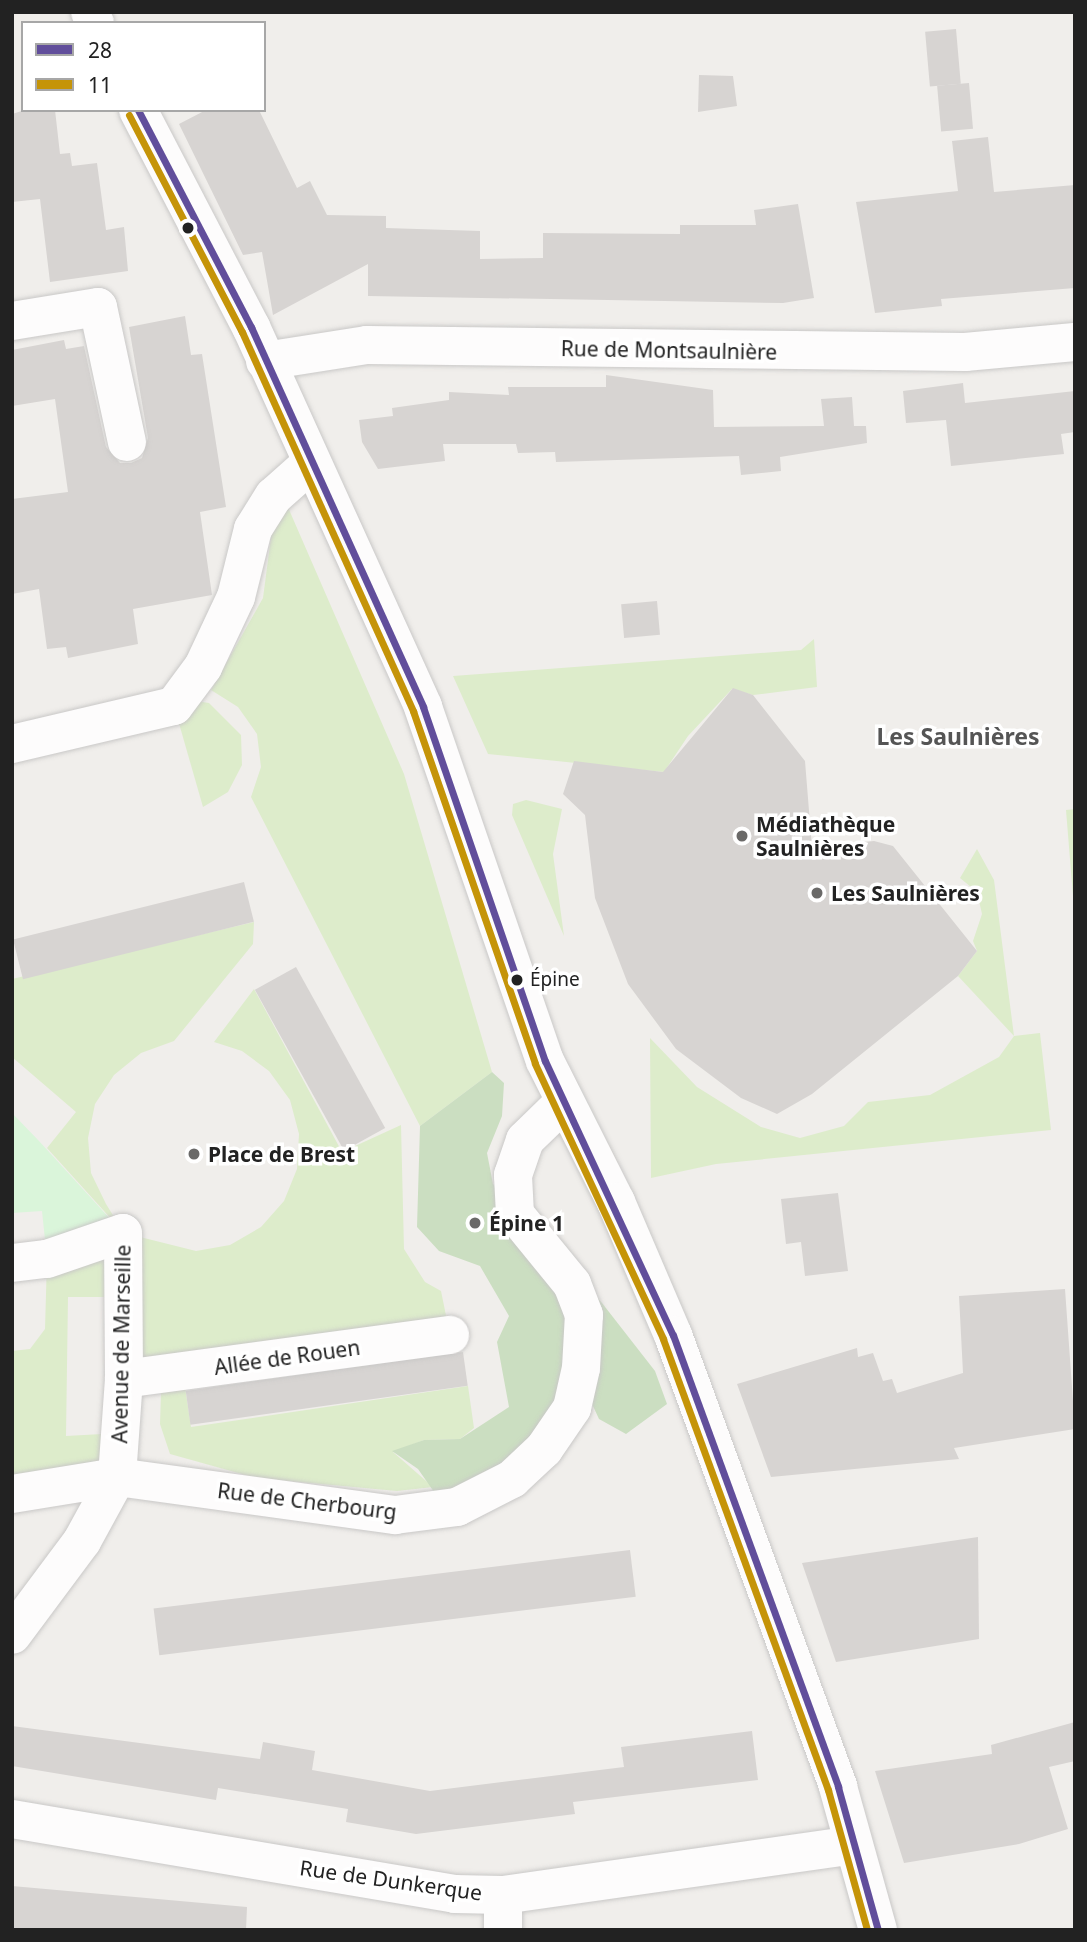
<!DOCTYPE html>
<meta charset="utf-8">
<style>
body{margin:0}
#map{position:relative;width:1087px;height:1942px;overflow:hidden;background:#f0eeeb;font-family:"Noto Sans",sans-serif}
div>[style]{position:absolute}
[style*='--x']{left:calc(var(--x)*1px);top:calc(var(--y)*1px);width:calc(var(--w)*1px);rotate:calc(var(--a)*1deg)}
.grass>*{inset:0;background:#ddeccb}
.forest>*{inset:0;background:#cbdec1}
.park>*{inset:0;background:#daf5da}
.building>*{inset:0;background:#d7d4d2;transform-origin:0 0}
.roads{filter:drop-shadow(0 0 2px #c9c8c7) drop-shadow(0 0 2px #c9c8c7)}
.minor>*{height:38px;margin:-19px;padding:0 19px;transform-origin:19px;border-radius:19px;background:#fdfcfc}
.bus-1>*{height:7px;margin:-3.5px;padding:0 3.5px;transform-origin:3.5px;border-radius:3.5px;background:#614e9b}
.bus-2>*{height:7px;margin:-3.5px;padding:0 3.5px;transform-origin:3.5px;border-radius:3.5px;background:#c59408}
.dots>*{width:19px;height:19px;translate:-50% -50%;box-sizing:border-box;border:4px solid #fff;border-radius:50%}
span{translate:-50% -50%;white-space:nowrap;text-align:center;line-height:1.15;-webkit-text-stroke:7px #fff;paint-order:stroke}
.bus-label{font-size:19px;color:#222}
.left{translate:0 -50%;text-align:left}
.street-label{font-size:21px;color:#222}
.poi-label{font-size:21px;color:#222;font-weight:700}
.neighbourhood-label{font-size:23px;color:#555;font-weight:700}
.frame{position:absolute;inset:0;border:14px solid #222;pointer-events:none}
.legend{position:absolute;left:21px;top:21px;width:245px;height:91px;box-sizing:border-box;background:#fff;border:2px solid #a7a7a7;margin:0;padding:9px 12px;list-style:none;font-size:21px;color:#222}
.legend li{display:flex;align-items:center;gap:14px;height:35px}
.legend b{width:35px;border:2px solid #a7a7a7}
</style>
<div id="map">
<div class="grass">
<div style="clip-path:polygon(287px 505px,404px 774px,492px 1072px,420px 1126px,251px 797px,261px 767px,257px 734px,238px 707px,211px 690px,263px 598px,273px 522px)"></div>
<div style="clip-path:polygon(814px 639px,817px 687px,753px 695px,732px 689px,688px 736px,664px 772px,488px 754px,453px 676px,801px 650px)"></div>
<div style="clip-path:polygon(190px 700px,209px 703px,241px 735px,242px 765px,228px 792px,203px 807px,174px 706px)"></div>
<div style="clip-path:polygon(526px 800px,562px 809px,553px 854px,564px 936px,512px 815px,513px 804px)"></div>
<div style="clip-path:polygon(1075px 809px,1075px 921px,1066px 810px)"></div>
<div style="clip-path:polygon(977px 849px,994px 880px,1014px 1036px,1040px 1033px,1051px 1130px,716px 1164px,651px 1178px,650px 1038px,697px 1087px,761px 1127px,800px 1138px,844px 1126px,868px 1102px,930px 1095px,999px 1057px,1014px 1036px,958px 976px,977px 951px,973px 941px,982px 914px,977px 892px,960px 878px)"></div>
<div style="clip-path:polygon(254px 922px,253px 944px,174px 1041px,141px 1053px,114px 1075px,95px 1104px,88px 1138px,91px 1173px,106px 1204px,124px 1233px,196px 1251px,230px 1245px,261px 1227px,284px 1201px,297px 1169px,299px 1134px,290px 1100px,269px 1071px,242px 1051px,214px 1042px,254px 989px,342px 1152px,401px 1125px,404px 1249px,425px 1282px,441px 1291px,450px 1335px,124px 1379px,121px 1297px,68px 1297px,66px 1436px,120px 1433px,117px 1477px,12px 1494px,12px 1351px,30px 1349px,45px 1329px,47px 1259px,123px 1232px,47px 1148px,76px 1112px,12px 1057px,12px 979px)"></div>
<div style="clip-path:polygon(184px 1380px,191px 1427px,468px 1386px,474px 1428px,460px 1439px,424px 1440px,393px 1452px,433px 1487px,397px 1491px,256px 1478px,170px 1454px,160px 1424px,161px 1393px)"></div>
</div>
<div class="forest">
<div style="clip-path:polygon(492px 1072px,504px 1083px,502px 1116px,487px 1153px,493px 1184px,602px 1303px,655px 1371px,667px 1404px,626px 1434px,599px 1419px,587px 1393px,544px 1449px,439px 1499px,418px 1469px,392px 1451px,424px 1440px,460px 1439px,509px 1407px,497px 1342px,509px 1316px,480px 1266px,439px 1251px,417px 1227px,420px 1126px)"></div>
</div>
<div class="park">
<div style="clip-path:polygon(12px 1113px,39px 1141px,123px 1233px,47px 1259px,42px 1211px,12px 1213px)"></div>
</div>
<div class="building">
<div style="left:956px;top:29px;width:55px;height:31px;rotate:85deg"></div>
<div style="clip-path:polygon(699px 75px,733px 76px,737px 106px,698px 112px)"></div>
<div style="left:969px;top:83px;width:46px;height:32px;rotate:85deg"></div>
<div style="clip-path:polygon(25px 110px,55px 110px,60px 154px,70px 153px,72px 166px,97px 163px,106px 230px,124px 227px,128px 271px,50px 282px,40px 199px,12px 202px,12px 114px)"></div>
<div style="clip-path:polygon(206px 110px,259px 110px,297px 188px,310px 181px,327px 215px,386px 216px,386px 228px,480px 231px,480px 259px,543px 258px,543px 233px,680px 234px,680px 225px,756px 225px,754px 210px,798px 204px,814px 298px,783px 303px,368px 296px,368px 264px,273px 315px,262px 252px,243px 255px,179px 124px)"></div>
<div style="clip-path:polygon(988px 137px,994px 192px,1075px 185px,1075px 288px,941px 299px,942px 306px,875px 313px,856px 202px,958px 191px,952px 141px)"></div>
<div style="clip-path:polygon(185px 316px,191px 355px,202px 354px,226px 507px,200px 512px,212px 595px,133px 609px,138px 644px,68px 658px,66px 647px,47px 649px,39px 589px,12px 594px,12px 499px,68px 492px,55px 399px,12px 406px,12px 350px,64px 340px,66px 349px,84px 346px,106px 447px,120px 463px,131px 463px,142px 458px,148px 438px,129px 327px)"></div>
<div style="clip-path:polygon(606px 375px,713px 390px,714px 427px,824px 426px,821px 399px,852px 397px,854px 426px,866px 426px,867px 443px,780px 457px,781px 471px,741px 475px,739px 456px,556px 462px,555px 452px,518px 453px,516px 444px,443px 444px,445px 461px,378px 469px,362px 442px,359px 420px,393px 416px,392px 408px,449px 400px,449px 392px,509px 395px,508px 387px,606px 387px)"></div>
<div style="clip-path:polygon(963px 383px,965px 403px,1075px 391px,1075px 432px,1061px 434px,1064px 454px,951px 466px,946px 420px,906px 423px,903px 391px)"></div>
<div style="left:657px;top:601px;width:34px;height:36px;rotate:85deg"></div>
<div style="clip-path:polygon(733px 688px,753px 695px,805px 761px,812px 848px,874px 841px,893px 846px,977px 951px,958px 976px,812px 1094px,777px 1114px,741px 1098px,676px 1049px,628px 984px,595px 898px,585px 815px,563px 794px,574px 761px,663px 772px)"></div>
<div style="left:244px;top:882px;width:41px;height:238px;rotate:76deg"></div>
<div style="left:296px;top:967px;width:184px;height:47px;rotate:61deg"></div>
<div style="clip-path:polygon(838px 1193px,848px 1271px,805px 1276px,801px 1242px,786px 1244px,781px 1199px)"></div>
<div style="clip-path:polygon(1065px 1289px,1075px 1429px,954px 1448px,959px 1459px,771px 1477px,737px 1384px,857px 1348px,858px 1357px,873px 1353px,883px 1381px,892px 1379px,897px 1393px,963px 1373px,959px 1296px)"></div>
<div style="left:463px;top:1352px;width:34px;height:280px;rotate:82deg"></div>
<div style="clip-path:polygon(978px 1537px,979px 1639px,836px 1662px,802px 1563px)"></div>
<div style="left:630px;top:1550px;width:47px;height:480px;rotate:83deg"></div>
<div style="clip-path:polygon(1075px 1722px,1075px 1761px,1049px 1767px,1068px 1829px,1019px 1844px,904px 1863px,875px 1771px,992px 1754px,991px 1745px)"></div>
<div style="clip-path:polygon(12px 1726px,260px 1759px,263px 1742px,315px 1751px,312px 1770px,430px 1791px,624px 1767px,621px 1747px,752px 1731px,758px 1780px,573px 1802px,575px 1814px,416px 1834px,346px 1822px,348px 1809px,218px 1788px,216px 1800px,12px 1766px)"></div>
<div style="clip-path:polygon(12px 1886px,247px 1907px,246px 1930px,12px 1930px)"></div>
</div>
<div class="roads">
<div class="minor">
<div style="--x:90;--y:12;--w:12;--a:66"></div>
<div style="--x:138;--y:110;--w:245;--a:62.5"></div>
<div style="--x:251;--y:327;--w:417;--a:65.6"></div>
<div style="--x:423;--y:707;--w:374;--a:71"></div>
<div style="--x:545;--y:1061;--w:158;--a:63.3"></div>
<div style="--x:616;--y:1202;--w:145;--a:66.8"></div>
<div style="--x:673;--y:1335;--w:481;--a:69.9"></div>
<div style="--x:838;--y:1787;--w:148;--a:74.4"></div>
<div style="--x:12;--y:321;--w:87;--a:-9.2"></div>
<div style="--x:98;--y:307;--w:138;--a:77.9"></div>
<div style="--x:265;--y:361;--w:103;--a:-8.9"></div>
<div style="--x:367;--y:345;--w:598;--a:0.67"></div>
<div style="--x:965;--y:352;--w:110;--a:-5.2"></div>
<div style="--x:12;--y:744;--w:166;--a:-13.2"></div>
<div style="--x:174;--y:706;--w:49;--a:-53.4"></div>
<div style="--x:203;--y:667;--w:77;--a:-64.8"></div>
<div style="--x:236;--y:597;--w:70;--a:-76"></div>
<div style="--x:253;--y:529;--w:39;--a:-58"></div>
<div style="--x:274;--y:496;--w:50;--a:-41.7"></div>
<div style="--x:12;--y:1263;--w:35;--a:-7"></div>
<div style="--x:47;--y:1259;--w:80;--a:-18.9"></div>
<div style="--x:123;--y:1233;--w:146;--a:89.6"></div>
<div style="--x:124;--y:1379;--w:98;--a:94.1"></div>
<div style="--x:117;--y:1477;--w:73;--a:118.7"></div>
<div style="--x:82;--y:1541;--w:117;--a:126.7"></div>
<div style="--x:124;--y:1379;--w:329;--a:-7.7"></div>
<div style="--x:12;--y:1494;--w:106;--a:-9.2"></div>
<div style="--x:117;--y:1477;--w:281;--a:7.8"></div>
<div style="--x:395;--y:1515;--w:63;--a:-7.4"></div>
<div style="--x:457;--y:1507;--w:62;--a:-27"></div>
<div style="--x:512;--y:1479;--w:44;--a:-43.2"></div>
<div style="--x:544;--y:1449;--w:50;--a:-55.7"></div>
<div style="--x:572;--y:1408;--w:41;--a:-77.3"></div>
<div style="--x:581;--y:1368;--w:53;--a:-86.8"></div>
<div style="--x:584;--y:1315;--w:33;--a:-111"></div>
<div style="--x:572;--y:1284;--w:90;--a:-129.2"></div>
<div style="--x:515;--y:1214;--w:39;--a:-93"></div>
<div style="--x:513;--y:1175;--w:37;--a:-71"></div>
<div style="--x:525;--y:1140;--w:53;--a:-44.2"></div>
<div style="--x:12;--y:1819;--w:449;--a:9.6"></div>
<div style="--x:455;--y:1894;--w:48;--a:1.2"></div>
<div style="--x:503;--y:1895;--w:354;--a:-8.1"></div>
<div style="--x:503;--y:1930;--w:35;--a:-90"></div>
</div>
</div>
<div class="bus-1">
<div style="--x:138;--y:110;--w:245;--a:62.5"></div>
<div style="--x:251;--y:327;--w:417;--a:65.6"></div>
<div style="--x:423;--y:707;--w:374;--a:71"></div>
<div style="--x:545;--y:1061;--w:302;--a:65"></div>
<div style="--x:673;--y:1335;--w:481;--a:69.9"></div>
<div style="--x:838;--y:1787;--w:148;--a:74.4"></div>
</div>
<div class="bus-2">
<div style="--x:129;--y:115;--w:245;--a:62.5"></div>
<div style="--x:242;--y:332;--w:416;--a:65.7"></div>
<div style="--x:413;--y:711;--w:373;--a:70.9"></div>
<div style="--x:535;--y:1064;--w:303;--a:65"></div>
<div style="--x:663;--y:1339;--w:480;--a:69.9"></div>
<div style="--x:828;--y:1790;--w:145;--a:74.4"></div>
</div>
<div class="dots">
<div style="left:188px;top:228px;background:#222"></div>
<div style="left:742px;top:836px;background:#6a6968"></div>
<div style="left:817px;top:893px;background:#6a6968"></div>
<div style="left:517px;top:980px;background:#222"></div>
<div style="left:194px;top:1154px;background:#6a6968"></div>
<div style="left:475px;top:1223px;background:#6a6968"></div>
</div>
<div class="bus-label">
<span class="left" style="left:530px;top:980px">Épine</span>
</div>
<div class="street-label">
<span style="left:669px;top:350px;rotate:1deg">Rue de Montsaulnière</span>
<span style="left:121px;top:1344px;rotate:-89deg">Avenue de Marseille</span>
<span style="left:287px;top:1357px;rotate:-8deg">Allée de Rouen</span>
<span style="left:307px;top:1501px;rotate:7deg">Rue de Cherbourg</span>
<span style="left:391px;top:1880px;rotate:8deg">Rue de Dunkerque</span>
</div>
<div class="poi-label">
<span class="left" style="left:756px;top:836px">Médiathèque<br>Saulnières</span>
<span class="left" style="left:831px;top:893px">Les Saulnières</span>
<span class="left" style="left:208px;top:1154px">Place de Brest</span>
<span class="left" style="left:489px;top:1223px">Épine 1</span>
</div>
<div class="neighbourhood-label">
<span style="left:958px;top:736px">Les Saulnières</span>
</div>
<div class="frame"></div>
<ul class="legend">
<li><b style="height:9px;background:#614e9b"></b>28</li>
<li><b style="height:9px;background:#c59408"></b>11</li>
</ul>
</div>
